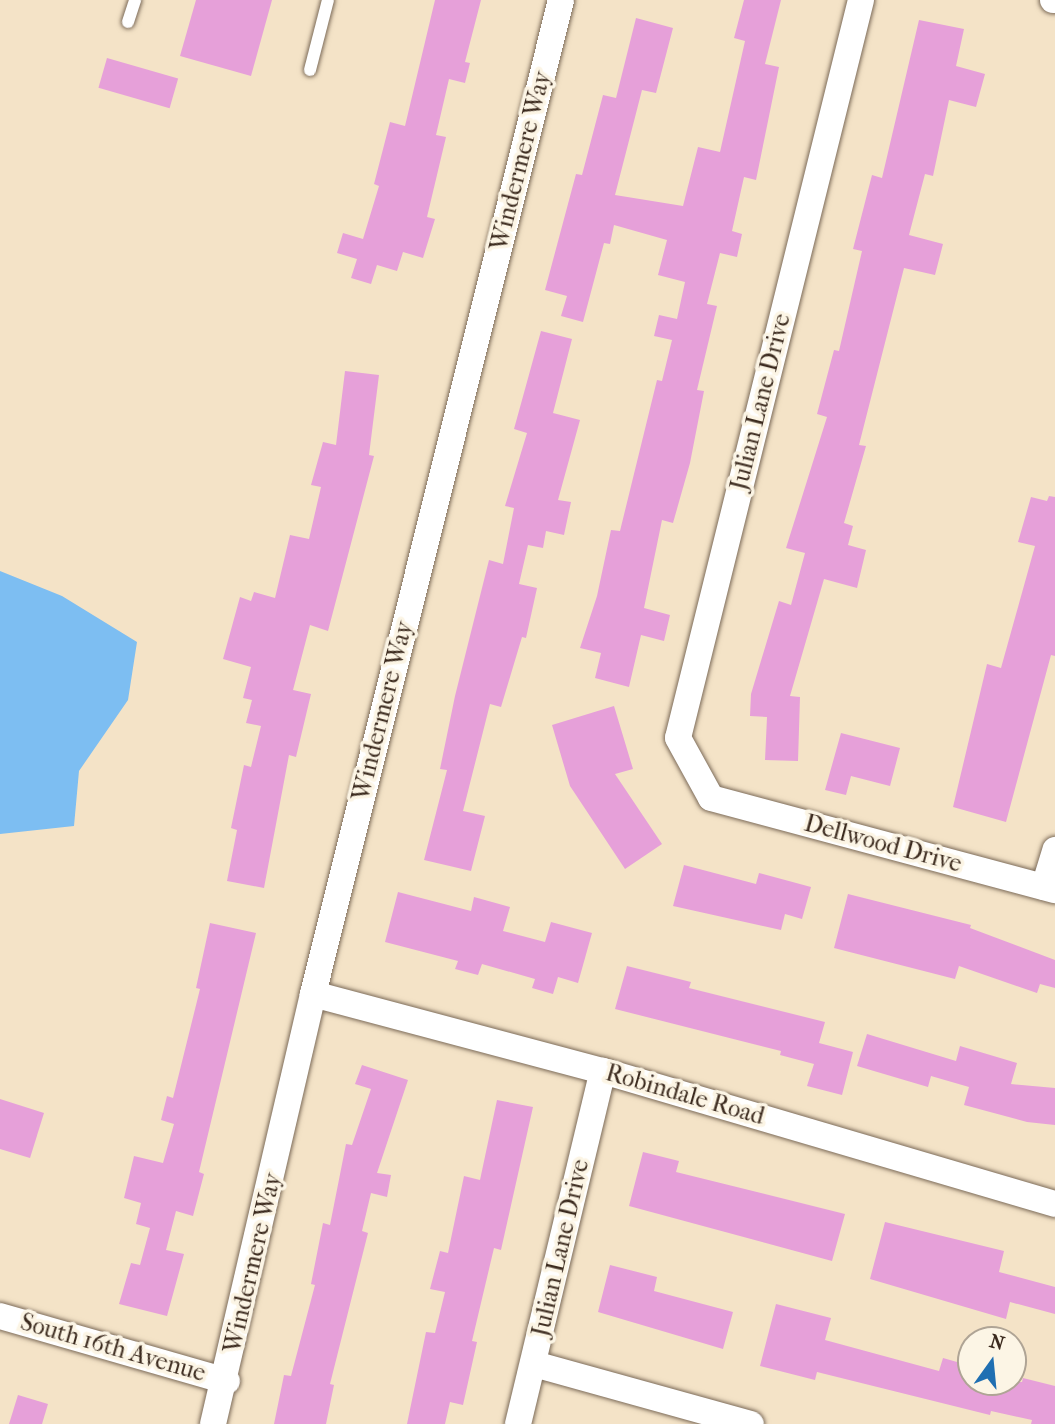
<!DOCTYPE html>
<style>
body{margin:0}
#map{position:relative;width:1055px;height:1424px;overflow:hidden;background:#f4e3c7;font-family:"IM FELL French Canon",serif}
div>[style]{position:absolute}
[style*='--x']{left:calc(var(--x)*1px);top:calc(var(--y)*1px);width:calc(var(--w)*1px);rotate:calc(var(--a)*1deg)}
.water>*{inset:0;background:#7dbef2}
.building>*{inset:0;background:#e6a0d9;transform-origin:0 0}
.roads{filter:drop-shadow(0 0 2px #7c6b59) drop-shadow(0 0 2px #7c6b59)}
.service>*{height:12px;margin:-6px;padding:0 6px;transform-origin:6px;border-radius:6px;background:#fff}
.minor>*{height:26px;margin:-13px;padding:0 13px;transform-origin:13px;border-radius:13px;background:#fff}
span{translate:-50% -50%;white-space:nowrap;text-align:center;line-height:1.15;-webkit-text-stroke:7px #fcf5e5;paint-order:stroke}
.street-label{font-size:24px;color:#3b2a1e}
.north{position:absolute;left:957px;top:1326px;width:70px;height:70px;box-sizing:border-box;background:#fcf5e5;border:2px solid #afa495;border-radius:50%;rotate:15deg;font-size:19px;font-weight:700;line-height:28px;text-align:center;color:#3b2a1e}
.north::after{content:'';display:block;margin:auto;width:24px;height:32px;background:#1f6fb2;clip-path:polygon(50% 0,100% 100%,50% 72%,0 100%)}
</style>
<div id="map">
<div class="water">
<div style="clip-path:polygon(0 571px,62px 596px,137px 642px,128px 700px,79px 771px,74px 826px,0 834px)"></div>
</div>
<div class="building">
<div style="clip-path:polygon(196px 0,272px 0,251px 76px,180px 56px)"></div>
<div style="clip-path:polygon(435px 0,481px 0,465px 62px,470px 63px,465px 83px,449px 79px,436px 135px,446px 137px,427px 217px,435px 219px,423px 258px,403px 252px,397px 271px,377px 265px,371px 284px,351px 278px,357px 259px,337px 253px,343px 233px,363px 239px,379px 186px,374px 184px,390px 122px,405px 126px)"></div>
<div style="clip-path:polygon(744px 0,781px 0,765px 64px,779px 67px,756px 180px,744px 177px,732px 231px,742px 234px,737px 257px,720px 253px,707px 304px,717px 306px,697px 390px,704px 391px,690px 463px,673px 523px,662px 520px,644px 608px,670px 615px,664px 641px,641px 635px,629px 687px,595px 678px,601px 653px,580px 648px,597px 596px,611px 530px,620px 531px,657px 380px,662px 381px,672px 340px,654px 336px,659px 315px,677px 319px,685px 282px,658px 275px,667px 240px,614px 225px,610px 244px,604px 243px,583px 322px,561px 316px,567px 296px,545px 290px,576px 174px,582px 175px,603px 95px,616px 98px,636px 18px,673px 28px,656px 93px,642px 90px,615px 195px,683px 206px,698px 147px,720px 152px,745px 41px,734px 38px)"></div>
<div style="clip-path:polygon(919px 20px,964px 29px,956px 66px,985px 74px,976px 107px,949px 100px,933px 176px,925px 174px,909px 235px,943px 244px,935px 275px,904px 268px,859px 445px,866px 446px,844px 523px,853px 526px,848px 545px,866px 550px,857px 588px,824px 579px,790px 696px,800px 697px,798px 761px,765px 760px,767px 717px,750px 716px,751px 694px,779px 601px,791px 605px,805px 553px,786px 548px,827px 417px,817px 414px,834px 350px,839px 351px,862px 251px,853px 249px,872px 175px,882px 178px)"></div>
<div style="left:107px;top:58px;width:74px;height:31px;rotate:16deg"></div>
<div style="clip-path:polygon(541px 331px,572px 339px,553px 413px,580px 420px,558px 500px,571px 502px,564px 535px,546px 531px,543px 548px,528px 545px,519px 584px,537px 588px,526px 638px,522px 637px,501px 707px,490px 704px,463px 811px,485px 816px,471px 871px,424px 860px,447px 770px,440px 769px,455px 696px,489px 560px,503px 564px,514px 508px,505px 506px,527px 433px,514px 429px)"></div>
<div style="clip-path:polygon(345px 371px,379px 375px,369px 455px,374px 456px,328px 631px,310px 625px,293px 690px,311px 694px,296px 757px,289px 755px,264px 888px,227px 881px,237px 830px,231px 828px,244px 765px,251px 767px,261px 726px,246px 723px,252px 700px,243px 698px,251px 667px,223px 659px,240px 597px,251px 601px,254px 592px,275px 598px,290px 535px,309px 539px,321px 487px,311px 485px,323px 442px,336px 445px)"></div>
<div style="clip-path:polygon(1049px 496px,1055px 497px,1055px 656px,1051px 655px,1006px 822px,953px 807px,987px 664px,1001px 668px,1035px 546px,1018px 542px,1031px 497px,1047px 501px)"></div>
<div style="clip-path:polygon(614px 706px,633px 769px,615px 774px,662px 844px,625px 869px,570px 786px,552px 725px)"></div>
<div style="clip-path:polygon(841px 733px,900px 748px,890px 786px,851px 776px,846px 795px,825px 790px)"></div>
<div style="clip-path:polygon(684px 865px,756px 884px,759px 873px,811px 887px,802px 919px,785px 914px,781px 930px,673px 906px)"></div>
<div style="clip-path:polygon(398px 892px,471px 911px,474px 897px,510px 907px,503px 931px,545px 942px,551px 922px,592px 933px,578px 983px,558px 977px,553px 994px,532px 988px,535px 979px,482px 964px,478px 975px,455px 969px,458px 961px,385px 942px)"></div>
<div style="clip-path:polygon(848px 894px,971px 925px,970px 928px,1055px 960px,1055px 988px,1040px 984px,1037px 993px,959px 966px,955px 979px,834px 948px)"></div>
<div style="clip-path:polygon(210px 923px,256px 933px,199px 1172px,204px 1174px,193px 1216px,176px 1211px,166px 1250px,184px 1254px,167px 1316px,119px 1304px,131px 1263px,140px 1265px,150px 1228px,136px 1224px,141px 1203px,124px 1198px,134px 1156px,163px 1163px,174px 1124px,161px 1120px,167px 1096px,173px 1098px,200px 989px,196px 988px)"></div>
<div style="clip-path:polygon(627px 966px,691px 982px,689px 988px,825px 1022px,819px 1043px,853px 1052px,842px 1095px,807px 1086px,814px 1064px,780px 1055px,781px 1051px,615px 1009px)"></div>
<div style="clip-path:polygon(867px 1034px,956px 1061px,960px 1046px,1017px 1063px,1011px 1084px,1055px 1088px,1055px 1125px,1027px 1122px,964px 1105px,969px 1087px,931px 1076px,928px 1087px,857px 1066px)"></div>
<div style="clip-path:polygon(362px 1065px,408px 1080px,377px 1173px,391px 1175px,387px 1197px,371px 1193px,362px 1231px,368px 1233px,330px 1384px,334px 1385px,326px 1424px,274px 1424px,284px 1375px,291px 1376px,315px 1285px,311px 1284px,323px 1223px,330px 1225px,346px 1144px,352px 1145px,371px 1089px,355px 1084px)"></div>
<div style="clip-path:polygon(0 1099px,44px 1113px,30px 1158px,0 1149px)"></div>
<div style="clip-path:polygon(497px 1100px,533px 1107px,501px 1250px,494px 1248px,472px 1341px,477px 1342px,463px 1405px,450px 1402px,445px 1424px,407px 1424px,426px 1332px,435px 1333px,445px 1292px,430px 1289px,440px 1251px,448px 1253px,464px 1176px,480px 1180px)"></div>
<div style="clip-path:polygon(643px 1152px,679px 1161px,676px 1172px,845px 1214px,832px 1261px,629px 1206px)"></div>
<div style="clip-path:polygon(885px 1222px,1004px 1251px,999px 1272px,1055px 1287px,1055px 1314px,1010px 1302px,1006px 1319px,870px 1279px)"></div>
<div style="clip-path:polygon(610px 1265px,657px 1277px,654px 1291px,733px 1312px,723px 1349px,598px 1312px)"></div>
<div style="clip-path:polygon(776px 1304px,831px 1318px,825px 1340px,939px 1371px,943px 1358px,971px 1366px,971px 1382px,1022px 1382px,1023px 1378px,1055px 1386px,1055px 1424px,1031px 1424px,1032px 1420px,991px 1411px,990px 1415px,817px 1372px,815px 1380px,760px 1366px)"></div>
<div style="clip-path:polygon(18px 1395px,48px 1404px,42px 1424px,9px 1424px)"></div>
</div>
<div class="roads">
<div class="service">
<div style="--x:128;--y:22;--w:23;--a:-72"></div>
<div style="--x:310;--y:70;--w:72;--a:-75.6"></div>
</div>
<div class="minor">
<div style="--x:861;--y:0;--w:760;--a:103.93"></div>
<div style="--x:678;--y:738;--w:68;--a:61.2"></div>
<div style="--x:711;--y:798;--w:356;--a:15"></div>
<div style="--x:1053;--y:0;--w:2;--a:0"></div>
<div style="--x:1044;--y:887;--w:39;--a:-73"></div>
<div style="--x:313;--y:994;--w:300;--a:14.9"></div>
<div style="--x:603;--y:1071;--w:471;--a:16.4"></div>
<div style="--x:0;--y:1316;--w:236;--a:16"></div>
<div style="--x:534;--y:1364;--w:225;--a:15.5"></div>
<div style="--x:213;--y:1424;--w:441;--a:-76.9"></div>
<div style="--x:313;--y:994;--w:1024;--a:-75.99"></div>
<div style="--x:518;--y:1424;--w:363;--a:-76.5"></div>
</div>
</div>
<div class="street-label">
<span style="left:521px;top:161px;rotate:-76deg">Windermere Way</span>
<span style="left:761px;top:402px;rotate:-76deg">Julian Lane Drive</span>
<span style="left:383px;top:711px;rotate:-76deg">Windermere Way</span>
<span style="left:883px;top:844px;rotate:15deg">Dellwood Drive</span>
<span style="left:685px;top:1095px;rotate:16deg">Robindale Road</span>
<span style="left:561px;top:1248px;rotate:-77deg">Julian Lane Drive</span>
<span style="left:253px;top:1263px;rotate:-77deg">Windermere Way</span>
<span style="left:113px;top:1348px;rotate:16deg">South 16th Avenue</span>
</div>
<div class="north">N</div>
</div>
